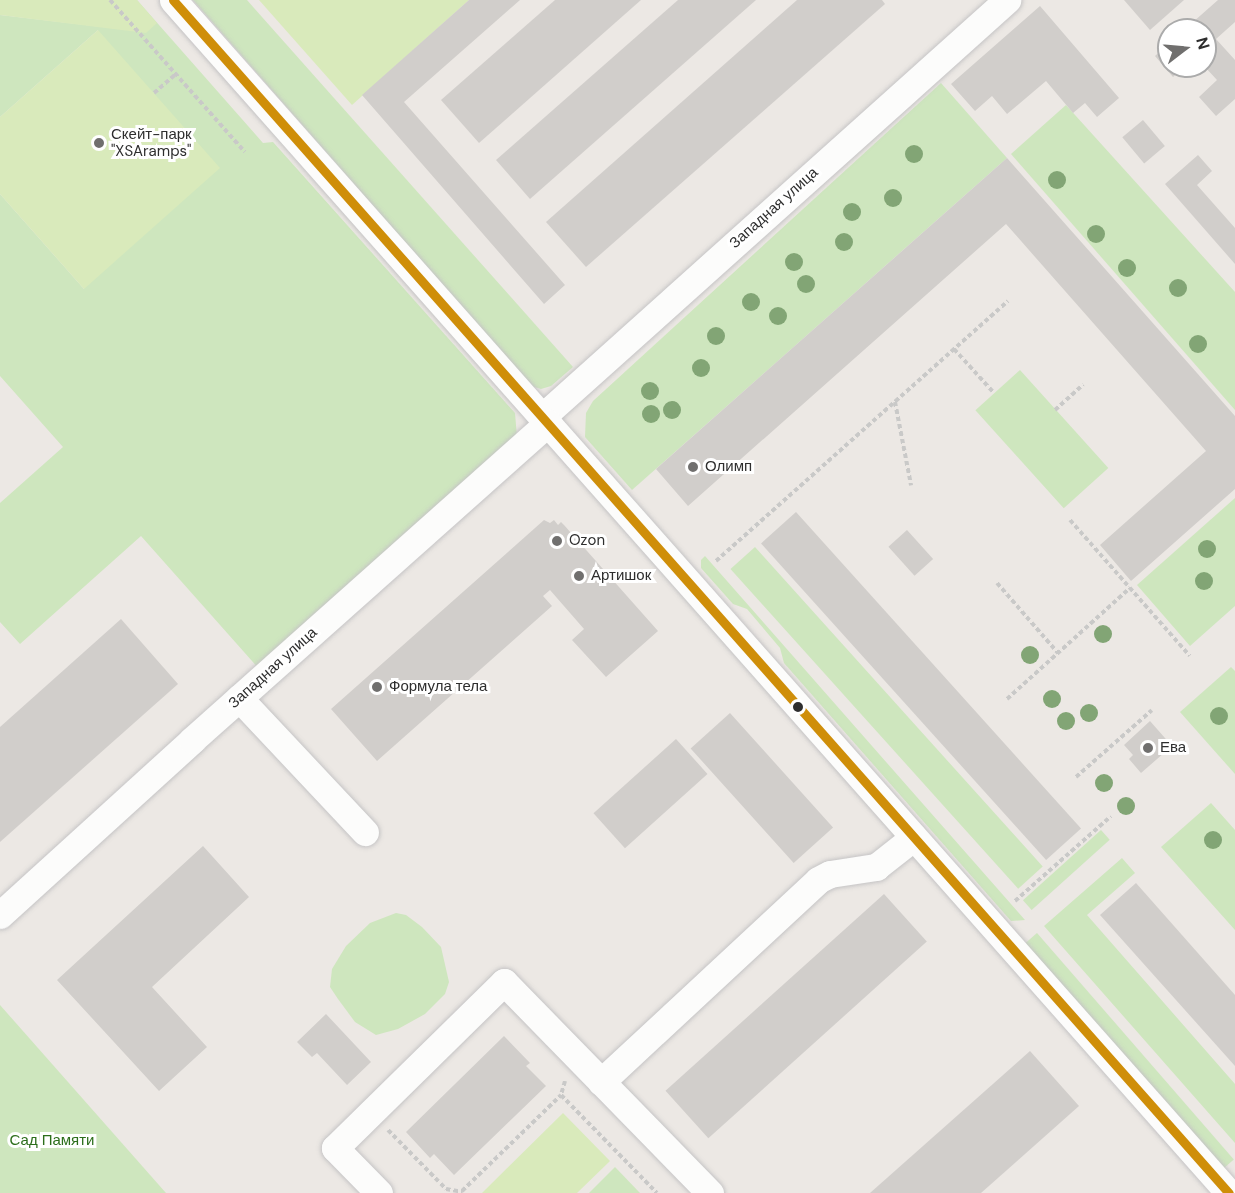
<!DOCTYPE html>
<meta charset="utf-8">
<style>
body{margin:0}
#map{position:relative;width:1235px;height:1193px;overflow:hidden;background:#ece8e4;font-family:"DM Sans",sans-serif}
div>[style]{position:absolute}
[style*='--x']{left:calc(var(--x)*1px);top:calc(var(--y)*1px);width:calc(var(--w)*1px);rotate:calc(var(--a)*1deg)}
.green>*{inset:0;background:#cee6be;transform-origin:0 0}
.pitch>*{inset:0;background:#d9eabb}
.building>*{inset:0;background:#d1cecb;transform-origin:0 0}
.path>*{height:4px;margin-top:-2px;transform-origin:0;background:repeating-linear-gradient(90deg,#c9c9c8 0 4.5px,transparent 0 7.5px)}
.roads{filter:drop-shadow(0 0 2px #c5c4c5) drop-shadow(0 0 2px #c5c4c5)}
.minor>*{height:27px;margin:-13.5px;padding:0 13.5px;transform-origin:13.5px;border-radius:13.5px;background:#fcfcfb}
.bus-1>*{height:9px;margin:-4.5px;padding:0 4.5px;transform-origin:4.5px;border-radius:4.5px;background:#cf8e09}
.trees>*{width:18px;height:18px;margin:-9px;border-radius:50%;background:#82a575}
.dots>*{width:16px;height:16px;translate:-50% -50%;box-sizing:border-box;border:3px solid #fff;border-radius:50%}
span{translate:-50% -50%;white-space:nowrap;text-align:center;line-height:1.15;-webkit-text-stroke:6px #fff;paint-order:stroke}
.poi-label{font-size:15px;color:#2e2e2e}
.left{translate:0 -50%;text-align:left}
.street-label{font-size:15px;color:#2e2e2e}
.park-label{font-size:15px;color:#2c6e1b}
.north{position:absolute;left:1157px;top:18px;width:60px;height:60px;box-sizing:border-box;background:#fff;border:2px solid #ababab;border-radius:50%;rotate:74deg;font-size:16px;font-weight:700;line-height:24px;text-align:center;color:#2e2e2e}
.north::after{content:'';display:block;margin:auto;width:21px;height:27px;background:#706f6e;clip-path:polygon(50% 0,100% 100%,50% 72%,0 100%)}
</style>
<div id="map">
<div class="green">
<div style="clip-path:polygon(117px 0,137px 0,263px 143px,273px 142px,515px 413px,517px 437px,259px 669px,141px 536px,20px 644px,0 622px,0 503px,63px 447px,0 376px,0 194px,84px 289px,98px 30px,0 117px,0 15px,145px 32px)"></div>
<div style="clip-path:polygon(193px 0,247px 0,573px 367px,551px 386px,541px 389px,531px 386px)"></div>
<div style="clip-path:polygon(941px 83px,1007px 158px,632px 490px,585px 437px,586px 413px,593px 401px)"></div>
<div style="clip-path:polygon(1066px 105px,1235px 292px,1235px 410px,1011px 154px)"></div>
<div style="left:1020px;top:370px;width:132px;height:60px;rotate:48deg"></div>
<div style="clip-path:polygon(1235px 498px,1235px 606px,1190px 646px,1137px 585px)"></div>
<div style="left:755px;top:547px;width:430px;height:33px;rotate:48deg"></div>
<div style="clip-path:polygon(705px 556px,1025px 920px,1011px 921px,784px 663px,780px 648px,747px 609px,733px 604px,701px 568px,701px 560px)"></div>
<div style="clip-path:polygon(1231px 667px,1235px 671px,1235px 774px,1180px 712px)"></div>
<div style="clip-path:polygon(1211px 803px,1235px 830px,1235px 930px,1161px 847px)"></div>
<div style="left:1101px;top:830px;width:13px;height:105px;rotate:48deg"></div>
<div style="clip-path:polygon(1122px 858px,1135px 873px,1087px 915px,1235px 1084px,1235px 1143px,1044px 926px)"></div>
<div style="clip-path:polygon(396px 913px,406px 915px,422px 927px,441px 947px,449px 982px,445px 994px,425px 1014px,398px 1029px,376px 1035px,355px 1022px,338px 999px,330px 987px,332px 969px,346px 946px,370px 923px)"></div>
<div style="left:1037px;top:933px;width:300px;height:16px;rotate:49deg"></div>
<div style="clip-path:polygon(0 1005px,166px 1193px,0 1193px)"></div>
<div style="clip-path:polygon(615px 1167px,640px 1193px,589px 1193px)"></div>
</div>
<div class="pitch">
<div style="clip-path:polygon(0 0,137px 0,157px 23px,146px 33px,0 15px)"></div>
<div style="clip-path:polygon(259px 0,469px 0,352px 105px)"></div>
<div style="clip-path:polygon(98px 30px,220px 168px,84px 289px,0 194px,0 117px)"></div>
<div style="clip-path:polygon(563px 1113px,610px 1161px,577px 1193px,482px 1193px)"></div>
</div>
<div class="building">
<div style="clip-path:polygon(469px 0,520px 0,404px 102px,565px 285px,544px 304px,362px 95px)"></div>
<div style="clip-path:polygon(555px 0,641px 0,479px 143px,441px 100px)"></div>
<div style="clip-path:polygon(678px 0,756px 0,530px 199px,496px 160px)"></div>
<div style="clip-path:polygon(797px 0,882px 0,885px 4px,586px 267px,546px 222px)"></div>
<div style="clip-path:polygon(1124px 0,1184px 0,1150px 30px)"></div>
<div style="clip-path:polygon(1218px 0,1235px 0,1235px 22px,1216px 39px,1235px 60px,1235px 99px,1216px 116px,1199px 97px,1217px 80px,1205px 67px,1205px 30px,1184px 30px)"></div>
<div style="clip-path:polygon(1040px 6px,1119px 98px,1097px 117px,1085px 103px,1073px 113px,1046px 81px,1007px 114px,992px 96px,975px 111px,951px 84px)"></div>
<div style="clip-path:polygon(1169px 43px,1169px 66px,1185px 66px,1173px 77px,1155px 56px)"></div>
<div style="left:1143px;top:120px;width:34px;height:27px;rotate:50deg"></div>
<div style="clip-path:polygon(1198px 155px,1212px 171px,1197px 185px,1235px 228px,1235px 264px,1165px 184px)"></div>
<div style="clip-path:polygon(1007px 158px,1235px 416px,1235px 489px,1131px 581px,1100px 545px,1206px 451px,1006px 224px,688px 506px,656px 469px)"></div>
<div style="left:796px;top:512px;width:426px;height:47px;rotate:48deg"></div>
<div style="clip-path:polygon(544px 520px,550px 523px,554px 520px,558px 525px,561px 522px,564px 525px,658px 631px,606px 677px,572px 640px,584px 629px,550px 590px,543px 596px,552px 606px,377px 761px,331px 709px)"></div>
<div style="left:907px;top:530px;width:39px;height:25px;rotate:48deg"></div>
<div style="clip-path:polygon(121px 619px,178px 684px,0 842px,0 727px)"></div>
<div style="left:730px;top:713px;width:154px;height:53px;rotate:48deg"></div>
<div style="clip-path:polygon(1150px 721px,1172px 746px,1141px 773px,1129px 759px,1133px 755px,1124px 745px)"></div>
<div style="left:676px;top:739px;width:47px;height:111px;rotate:48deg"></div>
<div style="clip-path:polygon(203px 846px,249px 897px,152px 987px,207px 1047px,159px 1091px,57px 980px)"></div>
<div style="clip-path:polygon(1136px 883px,1235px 995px,1235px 1066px,1100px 915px)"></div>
<div style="left:884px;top:894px;width:64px;height:294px;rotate:48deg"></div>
<div style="clip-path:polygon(326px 1014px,371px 1062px,347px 1085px,317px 1053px,312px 1057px,297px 1042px)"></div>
<div style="clip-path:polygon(504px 1036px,530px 1063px,526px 1066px,546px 1086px,454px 1175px,434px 1154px,430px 1158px,406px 1132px)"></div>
<div style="clip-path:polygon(1030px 1051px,1079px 1106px,981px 1193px,870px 1193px)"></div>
</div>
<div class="path">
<div style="--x:110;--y:0;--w:203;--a:48.4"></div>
<div style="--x:154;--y:93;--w:29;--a:-41"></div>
<div style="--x:954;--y:349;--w:59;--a:47.7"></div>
<div style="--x:895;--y:402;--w:85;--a:79.1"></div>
<div style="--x:1055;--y:410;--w:38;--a:-42"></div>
<div style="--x:1070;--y:520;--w:181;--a:48.6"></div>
<div style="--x:716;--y:561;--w:391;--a:-41.7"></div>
<div style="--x:997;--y:583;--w:93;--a:48.9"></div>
<div style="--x:1007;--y:699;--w:166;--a:-42.1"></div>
<div style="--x:1076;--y:777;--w:101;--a:-41.4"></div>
<div style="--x:1015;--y:901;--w:128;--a:-41.5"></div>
<div style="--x:565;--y:1081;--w:15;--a:106"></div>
<div style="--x:561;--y:1095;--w:137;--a:45.6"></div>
<div style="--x:388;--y:1130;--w:83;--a:45.5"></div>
<div style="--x:446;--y:1189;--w:17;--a:10"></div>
<div style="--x:462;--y:1191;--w:138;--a:-44.1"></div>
</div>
<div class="roads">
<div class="minor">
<div style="--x:173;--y:0;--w:1593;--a:48.49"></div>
<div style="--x:542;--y:417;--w:625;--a:-41.88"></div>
<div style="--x:239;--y:698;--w:184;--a:46.8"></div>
<div style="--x:0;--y:915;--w:260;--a:-42.3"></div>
<div style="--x:192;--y:740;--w:477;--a:-41.7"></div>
<div style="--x:601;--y:1082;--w:296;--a:-42.9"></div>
<div style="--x:818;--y:880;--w:13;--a:-27"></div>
<div style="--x:830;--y:874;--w:47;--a:-8.7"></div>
<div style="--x:876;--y:867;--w:48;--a:-38.3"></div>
<div style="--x:379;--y:1193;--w:63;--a:-134.4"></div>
<div style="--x:335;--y:1148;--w:237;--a:-44.5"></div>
<div style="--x:504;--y:982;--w:295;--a:45.7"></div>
</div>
</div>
<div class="bus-1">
<div style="--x:173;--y:0;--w:1593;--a:48.49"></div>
</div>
<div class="trees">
<div style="left:914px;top:154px"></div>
<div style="left:1057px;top:180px"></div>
<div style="left:893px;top:198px"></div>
<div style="left:852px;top:212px"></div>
<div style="left:1096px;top:234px"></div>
<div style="left:844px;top:242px"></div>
<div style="left:794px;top:262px"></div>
<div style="left:1127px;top:268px"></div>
<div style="left:806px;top:284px"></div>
<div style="left:1178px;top:288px"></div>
<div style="left:751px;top:302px"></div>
<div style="left:778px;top:316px"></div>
<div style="left:716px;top:336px"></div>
<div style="left:1198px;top:344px"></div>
<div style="left:701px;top:368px"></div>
<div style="left:650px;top:391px"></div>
<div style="left:672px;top:410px"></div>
<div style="left:651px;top:414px"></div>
<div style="left:1207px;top:549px"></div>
<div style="left:1204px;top:581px"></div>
<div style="left:1103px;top:634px"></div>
<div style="left:1030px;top:655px"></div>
<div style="left:1052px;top:699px"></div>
<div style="left:1089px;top:713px"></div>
<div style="left:1219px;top:716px"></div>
<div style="left:1066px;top:721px"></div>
<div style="left:1104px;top:783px"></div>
<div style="left:1126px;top:806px"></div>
<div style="left:1213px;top:840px"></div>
</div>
<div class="dots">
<div style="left:99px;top:143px;background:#706f6e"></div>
<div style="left:693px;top:467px;background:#706f6e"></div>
<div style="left:557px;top:541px;background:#706f6e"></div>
<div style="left:579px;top:576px;background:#706f6e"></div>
<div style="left:377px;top:687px;background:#706f6e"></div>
<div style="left:798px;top:707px;background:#2e2e2e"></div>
<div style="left:1148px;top:748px;background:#706f6e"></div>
</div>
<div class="poi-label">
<span class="left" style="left:111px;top:143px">Скейт-парк<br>"XSAramps"</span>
<span class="left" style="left:705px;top:467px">Олимп</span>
<span class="left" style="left:569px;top:541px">Ozon</span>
<span class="left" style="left:591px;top:576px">Артишок</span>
<span class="left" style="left:389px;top:687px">Формула тела</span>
<span class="left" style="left:1160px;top:748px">Ева</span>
</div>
<div class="street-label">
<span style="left:774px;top:208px;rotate:-42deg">Западная улица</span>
<span style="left:273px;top:668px;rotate:-42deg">Западная улица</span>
</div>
<div class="park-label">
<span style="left:52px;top:1141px">Сад Памяти</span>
</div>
<div class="north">N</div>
</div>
